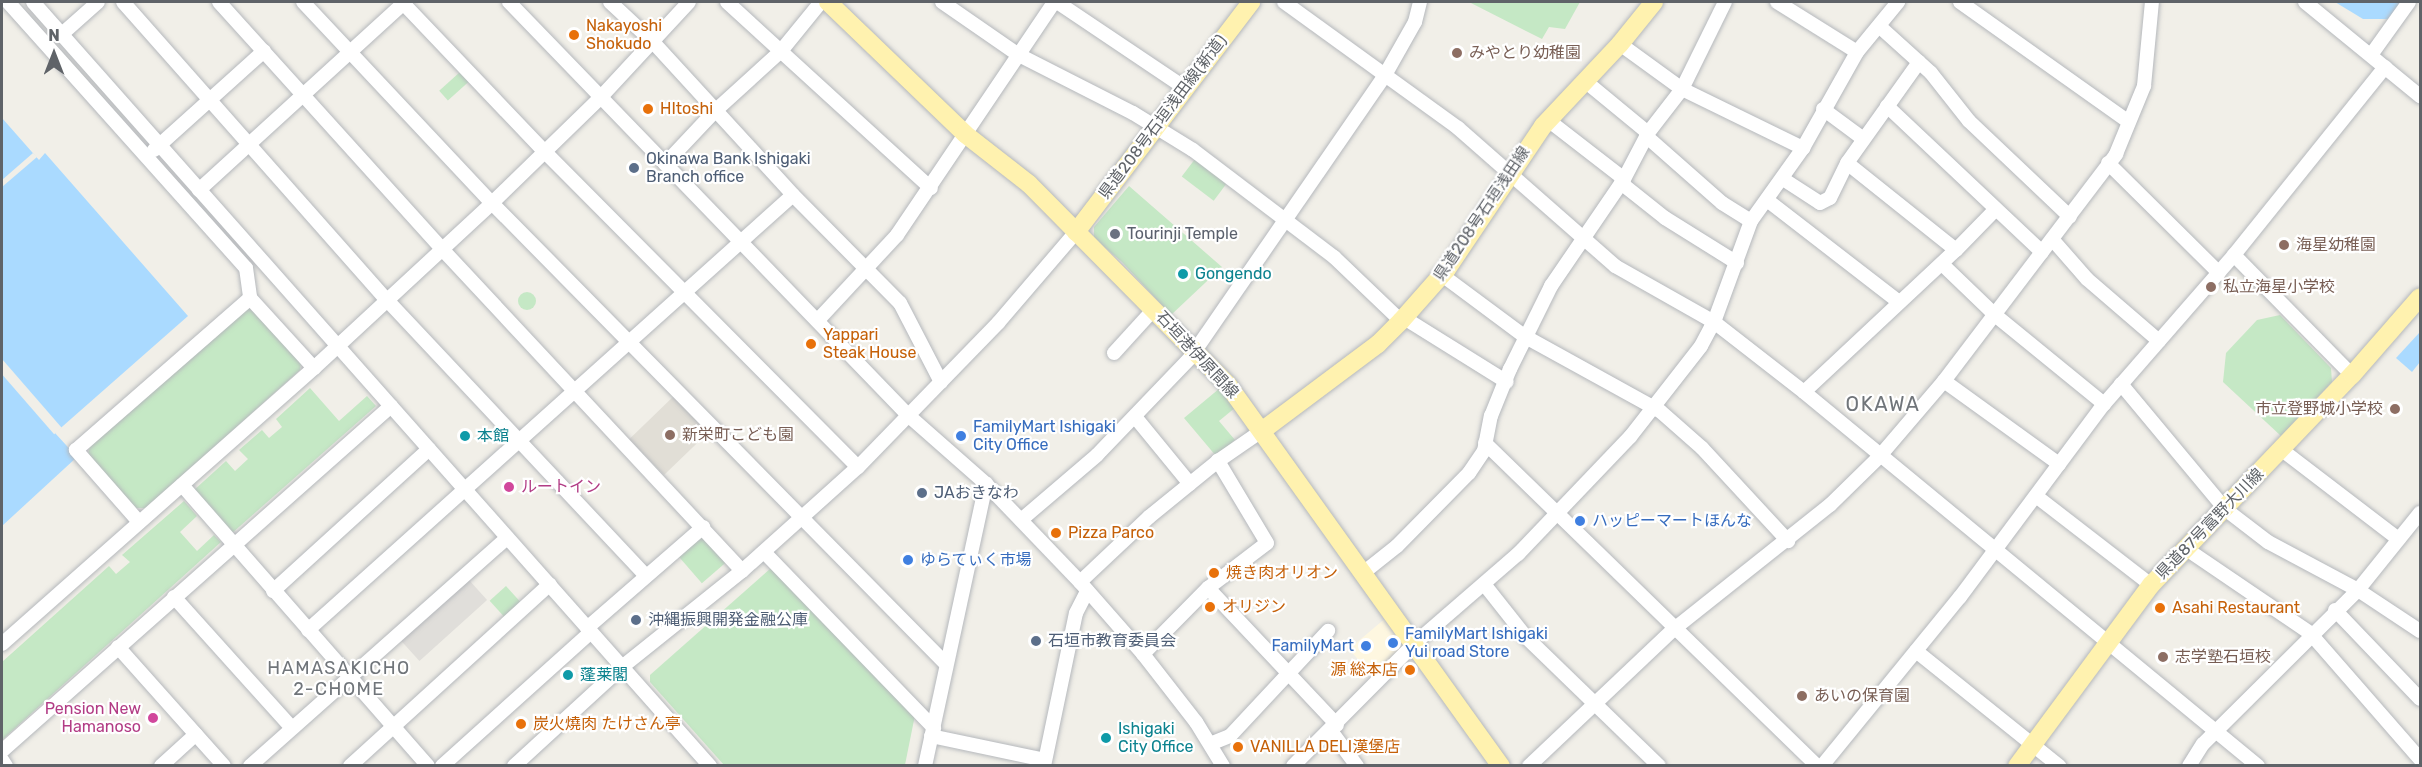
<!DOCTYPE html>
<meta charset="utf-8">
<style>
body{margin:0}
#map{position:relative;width:2422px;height:767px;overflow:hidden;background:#f1efe8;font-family:Rubik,"Noto Sans JP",sans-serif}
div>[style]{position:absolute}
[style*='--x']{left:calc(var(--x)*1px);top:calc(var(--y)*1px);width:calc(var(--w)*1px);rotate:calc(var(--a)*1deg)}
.commercial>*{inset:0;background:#fef7e0}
.industrial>*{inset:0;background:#e0deda;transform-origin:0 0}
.education>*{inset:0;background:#e1ded6;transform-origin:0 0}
.green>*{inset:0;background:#c5e8c5;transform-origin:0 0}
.round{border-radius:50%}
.water>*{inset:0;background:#aadaff}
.pier>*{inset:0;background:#f1efe8;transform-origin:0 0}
.roads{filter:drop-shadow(0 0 2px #b5b8bc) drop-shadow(0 0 2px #b5b8bc)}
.minor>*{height:14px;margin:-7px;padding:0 7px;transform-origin:7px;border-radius:7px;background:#fff}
.major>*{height:18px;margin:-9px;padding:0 9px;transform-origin:9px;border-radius:9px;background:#fff2af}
.dots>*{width:16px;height:16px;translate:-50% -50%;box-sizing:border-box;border:3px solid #fff;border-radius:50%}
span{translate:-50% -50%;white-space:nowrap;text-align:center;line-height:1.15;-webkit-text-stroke:4.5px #fff;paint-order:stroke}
.food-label{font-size:16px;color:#c56008}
.left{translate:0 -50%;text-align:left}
.right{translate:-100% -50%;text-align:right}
.education-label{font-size:16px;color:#785e54}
.street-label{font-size:16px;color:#5f6368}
.service-label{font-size:16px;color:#4e5e75}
.worship-label{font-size:16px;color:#5b616d}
.culture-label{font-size:16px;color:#0d838f}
.shop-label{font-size:16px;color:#366cbe}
.hotel-label{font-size:16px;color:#b23c85}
.neighbourhood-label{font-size:18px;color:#70757a;letter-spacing:1.5px}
.quarter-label{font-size:20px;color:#70757a;letter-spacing:1.5px}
.frame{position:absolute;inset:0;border:3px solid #5f6368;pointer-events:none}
.north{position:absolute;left:24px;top:24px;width:60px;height:60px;-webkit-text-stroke:4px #fff;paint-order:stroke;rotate:0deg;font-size:16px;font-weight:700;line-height:24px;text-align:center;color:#5f6368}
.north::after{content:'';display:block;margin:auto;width:21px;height:27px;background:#5f6368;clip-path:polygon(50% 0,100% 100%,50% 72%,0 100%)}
</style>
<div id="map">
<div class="commercial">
<div style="clip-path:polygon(1387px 617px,1405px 642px,1375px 679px,1349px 649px)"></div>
</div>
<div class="industrial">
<div style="left:469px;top:580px;width:27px;height:91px;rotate:48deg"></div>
</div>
<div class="education">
<div style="left:676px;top:394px;width:50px;height:65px;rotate:46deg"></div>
</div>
<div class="green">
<div style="clip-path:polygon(1469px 2px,1580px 2px,1565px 29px,1549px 27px,1542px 39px)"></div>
<div style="left:460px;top:72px;width:13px;height:28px;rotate:48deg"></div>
<div style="left:1195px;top:159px;width:40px;height:22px;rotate:37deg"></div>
<div style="clip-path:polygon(1129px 186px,1222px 267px,1171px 315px,1122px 262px,1094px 238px,1094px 227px)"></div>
<div class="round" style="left:518px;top:292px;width:18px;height:18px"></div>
<div style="clip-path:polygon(247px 309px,253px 309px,301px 361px,300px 370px,146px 508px,136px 508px,88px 455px,90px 446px)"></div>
<div style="clip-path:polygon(2280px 315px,2331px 368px,2332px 382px,2281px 436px,2223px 382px,2226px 353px,2257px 320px)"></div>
<div style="clip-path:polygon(310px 388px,339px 421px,367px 396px,376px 406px,231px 534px,193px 491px,226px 461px,235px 471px,248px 459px,239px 450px,262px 430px,269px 438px,282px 427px,276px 419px)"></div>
<div style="clip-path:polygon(1220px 388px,1236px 407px,1219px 421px,1235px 440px,1216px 456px,1184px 418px)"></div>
<div style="clip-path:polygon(184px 501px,197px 516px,180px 532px,197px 551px,214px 535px,221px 542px,2px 740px,2px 662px,109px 566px,116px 574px,130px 562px,122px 555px)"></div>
<div style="left:701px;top:535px;width:37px;height:31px;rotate:49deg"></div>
<div style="clip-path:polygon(771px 568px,915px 715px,905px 765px,724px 765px,650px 682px,650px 675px)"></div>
<div style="left:506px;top:586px;width:24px;height:22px;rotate:48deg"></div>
</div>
<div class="water">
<div style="clip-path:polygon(2335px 2px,2401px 2px,2388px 19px,2363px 19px)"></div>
<div style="clip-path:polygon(2px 118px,39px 160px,45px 153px,188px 316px,55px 433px,77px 457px,2px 526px)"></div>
<div style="clip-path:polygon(2420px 332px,2420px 362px,2412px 372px,2396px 358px)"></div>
</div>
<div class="pier">
<div style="clip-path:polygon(33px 153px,37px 157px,2px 187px,2px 180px)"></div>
<div style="left:2px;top:359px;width:91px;height:10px;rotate:49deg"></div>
</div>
<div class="roads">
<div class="minor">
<div style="--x:8;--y:2;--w:357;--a:48.2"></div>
<div style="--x:246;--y:268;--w:30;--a:82"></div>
<div style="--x:250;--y:298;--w:95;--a:47.6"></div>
<div style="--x:33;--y:2;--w:1021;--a:48.46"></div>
<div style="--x:123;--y:2;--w:397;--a:48.5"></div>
<div style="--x:386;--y:299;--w:380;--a:46.8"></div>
<div style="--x:219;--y:2;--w:333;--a:47.9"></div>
<div style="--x:442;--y:249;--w:440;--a:47"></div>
<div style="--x:303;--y:2;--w:276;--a:46.8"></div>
<div style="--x:492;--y:203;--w:647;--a:45.44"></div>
<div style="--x:402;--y:2;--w:207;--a:46.4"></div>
<div style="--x:545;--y:152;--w:444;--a:45.2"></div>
<div style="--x:509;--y:2;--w:576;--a:45.99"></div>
<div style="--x:909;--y:416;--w:103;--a:41.4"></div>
<div style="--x:986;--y:484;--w:136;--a:46.2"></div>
<div style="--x:1080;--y:582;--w:96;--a:48.8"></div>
<div style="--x:1143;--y:654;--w:86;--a:52.1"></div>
<div style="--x:1196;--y:722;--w:52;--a:58.5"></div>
<div style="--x:610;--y:2;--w:59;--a:42.9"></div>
<div style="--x:653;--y:42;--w:207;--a:47.5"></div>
<div style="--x:793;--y:195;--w:152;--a:45.3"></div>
<div style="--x:900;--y:303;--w:89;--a:62.6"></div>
<div style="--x:727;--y:2;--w:276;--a:42.4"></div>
<div style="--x:942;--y:2;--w:91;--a:34.7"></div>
<div style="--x:1017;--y:54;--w:130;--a:27"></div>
<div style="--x:1133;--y:113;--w:70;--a:31.7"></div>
<div style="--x:1193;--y:150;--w:177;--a:37.2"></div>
<div style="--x:1334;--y:257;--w:93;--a:43.7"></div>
<div style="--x:1401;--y:321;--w:8;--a:0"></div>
<div style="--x:1409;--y:321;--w:115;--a:31.9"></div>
<div style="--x:1057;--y:2;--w:154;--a:33.9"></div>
<div style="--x:1284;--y:2;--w:215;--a:35.9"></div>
<div style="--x:1458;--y:128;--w:209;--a:41.3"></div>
<div style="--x:1615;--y:266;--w:114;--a:29.5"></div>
<div style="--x:1714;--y:322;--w:114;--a:37.9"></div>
<div style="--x:1804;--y:392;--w:588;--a:39.48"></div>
<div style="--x:1777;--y:2;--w:94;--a:32"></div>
<div style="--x:1960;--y:2;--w:207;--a:35.4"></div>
<div style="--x:2305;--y:2;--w:149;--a:39.3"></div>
<div style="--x:1879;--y:26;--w:70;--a:42.1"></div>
<div style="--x:1931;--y:73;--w:61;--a:51.6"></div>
<div style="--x:1969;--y:121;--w:139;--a:43.5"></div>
<div style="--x:62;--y:34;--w:48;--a:-41.6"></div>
<div style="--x:1620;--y:44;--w:77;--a:36"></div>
<div style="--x:1682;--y:89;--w:135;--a:26"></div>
<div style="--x:2371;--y:55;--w:65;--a:-54.4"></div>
<div style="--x:1585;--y:81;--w:82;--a:39.5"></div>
<div style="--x:1887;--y:106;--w:213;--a:43.3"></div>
<div style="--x:1823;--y:109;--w:49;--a:36.6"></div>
<div style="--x:1548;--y:120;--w:96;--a:37.8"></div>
<div style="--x:1646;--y:136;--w:101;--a:41.4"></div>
<div style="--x:1722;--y:203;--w:34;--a:32"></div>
<div style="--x:154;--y:150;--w:148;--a:-42"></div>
<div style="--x:2108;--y:163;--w:156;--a:44.7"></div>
<div style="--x:665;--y:164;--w:73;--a:-46.7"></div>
<div style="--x:715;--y:111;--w:89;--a:-42.3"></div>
<div style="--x:781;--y:51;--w:63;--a:-50.8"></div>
<div style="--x:1783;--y:179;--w:44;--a:33"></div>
<div style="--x:1820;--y:203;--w:11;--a:-27"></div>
<div style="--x:1830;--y:198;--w:39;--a:-64"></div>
<div style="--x:1621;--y:183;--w:56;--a:38.5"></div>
<div style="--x:1665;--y:218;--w:85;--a:32"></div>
<div style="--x:199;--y:190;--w:279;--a:-42.4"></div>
<div style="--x:1767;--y:200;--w:167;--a:37.7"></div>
<div style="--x:2052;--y:239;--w:53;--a:48.8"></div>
<div style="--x:2087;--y:279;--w:95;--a:40.7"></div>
<div style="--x:1956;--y:250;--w:57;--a:-45.7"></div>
<div style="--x:2234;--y:255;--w:168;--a:45.5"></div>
<div style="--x:1942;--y:264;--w:74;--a:43.9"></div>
<div style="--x:1995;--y:315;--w:141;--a:39.2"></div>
<div style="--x:1442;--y:275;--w:102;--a:36.6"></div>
<div style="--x:1524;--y:336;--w:155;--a:28.9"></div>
<div style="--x:1660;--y:411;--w:56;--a:41.4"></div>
<div style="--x:1702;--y:448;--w:127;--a:47.2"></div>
<div style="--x:818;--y:320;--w:116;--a:-47.1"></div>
<div style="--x:897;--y:235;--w:281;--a:-56"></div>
<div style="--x:1114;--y:353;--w:59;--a:-47.7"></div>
<div style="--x:1944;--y:381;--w:142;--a:35.8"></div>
<div style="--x:2121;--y:384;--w:163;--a:50.2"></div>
<div style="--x:2225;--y:509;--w:54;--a:37.5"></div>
<div style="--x:2268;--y:542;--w:102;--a:28.1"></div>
<div style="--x:2358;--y:590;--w:74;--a:33.5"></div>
<div style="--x:1804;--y:392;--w:208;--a:-43.1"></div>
<div style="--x:1956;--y:250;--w:139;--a:-141.4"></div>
<div style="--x:1847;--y:163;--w:124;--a:-54.5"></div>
<div style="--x:1136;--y:418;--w:85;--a:50.7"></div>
<div style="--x:1485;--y:443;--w:463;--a:44.2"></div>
<div style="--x:2282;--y:450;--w:145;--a:37.4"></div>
<div style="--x:182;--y:485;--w:373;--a:48.8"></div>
<div style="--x:2036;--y:496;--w:145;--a:37.7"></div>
<div style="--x:1021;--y:520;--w:100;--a:-40.5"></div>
<div style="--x:1097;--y:455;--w:134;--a:-46.2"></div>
<div style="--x:1190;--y:358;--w:344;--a:-55.4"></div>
<div style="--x:1385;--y:75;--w:61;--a:-60.5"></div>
<div style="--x:1415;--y:22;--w:21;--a:-76"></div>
<div style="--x:139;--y:522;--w:96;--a:-131.2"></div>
<div style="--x:76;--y:450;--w:231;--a:-41.1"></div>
<div style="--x:2185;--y:548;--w:151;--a:34.2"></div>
<div style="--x:2310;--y:633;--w:167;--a:48.9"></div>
<div style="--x:764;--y:552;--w:245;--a:46"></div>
<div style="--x:1363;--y:573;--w:43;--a:-38.5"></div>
<div style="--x:1397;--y:546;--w:103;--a:-45.4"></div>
<div style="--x:1469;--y:473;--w:27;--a:-56"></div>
<div style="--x:1484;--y:451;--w:36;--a:-79"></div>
<div style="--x:1491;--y:416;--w:51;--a:-68"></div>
<div style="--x:1510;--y:369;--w:93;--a:-63.7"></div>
<div style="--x:1551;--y:286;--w:130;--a:-55.7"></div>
<div style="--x:1624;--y:179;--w:52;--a:-62.4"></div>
<div style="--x:1648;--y:133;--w:56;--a:-52.3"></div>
<div style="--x:1682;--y:89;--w:97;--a:-63.7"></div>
<div style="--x:1080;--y:582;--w:95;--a:-43.3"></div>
<div style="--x:1149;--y:517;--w:89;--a:-39.1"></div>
<div style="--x:1218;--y:461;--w:55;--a:-34.6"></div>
<div style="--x:1484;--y:584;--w:68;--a:51.6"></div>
<div style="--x:1526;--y:637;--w:185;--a:44.1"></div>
<div style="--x:1208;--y:588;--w:188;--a:46.7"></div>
<div style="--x:273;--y:591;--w:211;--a:-42.3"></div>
<div style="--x:174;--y:597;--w:176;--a:48"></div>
<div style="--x:2335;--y:610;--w:123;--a:46.3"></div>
<div style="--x:587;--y:628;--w:154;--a:-41"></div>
<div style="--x:308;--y:630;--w:651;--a:-41.89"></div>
<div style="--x:2;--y:644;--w:417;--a:-41.5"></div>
<div style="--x:314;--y:368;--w:243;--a:-42.8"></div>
<div style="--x:492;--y:203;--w:151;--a:-44.2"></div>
<div style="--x:600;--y:98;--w:131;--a:-47.2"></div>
<div style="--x:118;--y:647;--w:159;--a:48.3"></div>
<div style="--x:1916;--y:651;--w:184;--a:38.8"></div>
<div style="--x:1143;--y:654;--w:93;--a:-45.4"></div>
<div style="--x:1208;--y:588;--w:74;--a:-37.3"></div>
<div style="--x:1267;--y:543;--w:96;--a:-120.9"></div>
<div style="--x:1331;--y:731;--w:44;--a:53.4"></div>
<div style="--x:931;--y:736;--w:116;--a:11.9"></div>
<div style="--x:1210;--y:744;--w:22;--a:-22"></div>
<div style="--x:1230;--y:736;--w:144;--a:-47"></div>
<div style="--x:2;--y:751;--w:520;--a:-41.57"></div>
<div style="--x:2;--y:760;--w:7;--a:56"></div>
<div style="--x:161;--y:766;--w:47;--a:-42.4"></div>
<div style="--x:250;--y:766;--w:344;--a:-41.6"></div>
<div style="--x:350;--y:766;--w:270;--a:-42.3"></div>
<div style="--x:442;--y:766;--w:200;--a:-42"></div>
<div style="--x:514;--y:766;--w:147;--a:-42.5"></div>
<div style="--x:622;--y:667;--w:154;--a:-38.7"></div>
<div style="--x:742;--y:571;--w:156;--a:-41.9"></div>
<div style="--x:858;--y:467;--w:201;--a:-45.8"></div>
<div style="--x:998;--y:323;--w:120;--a:-49.4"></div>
<div style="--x:925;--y:766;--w:289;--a:-77.8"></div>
<div style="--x:1044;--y:766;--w:156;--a:-78.2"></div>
<div style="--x:1076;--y:613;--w:25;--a:-63"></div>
<div style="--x:1293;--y:766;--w:172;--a:-45.2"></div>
<div style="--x:1414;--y:644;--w:138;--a:-40.9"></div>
<div style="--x:1518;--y:554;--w:162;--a:-46.3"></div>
<div style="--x:1630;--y:437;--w:115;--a:-52"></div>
<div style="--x:1701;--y:346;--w:27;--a:-62"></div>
<div style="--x:1714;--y:322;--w:108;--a:-69.9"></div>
<div style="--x:1751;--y:221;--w:90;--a:-54.5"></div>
<div style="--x:1803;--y:148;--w:110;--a:-60.6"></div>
<div style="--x:1857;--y:52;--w:65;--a:-50.6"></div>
<div style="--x:1529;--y:766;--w:199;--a:-43.4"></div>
<div style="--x:1674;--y:629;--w:199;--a:-38.5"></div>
<div style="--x:1830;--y:505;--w:69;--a:-44.4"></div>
<div style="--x:1879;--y:457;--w:100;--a:-49.5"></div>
<div style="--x:1944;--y:381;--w:285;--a:-52.8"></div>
<div style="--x:2116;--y:154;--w:74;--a:-67.6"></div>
<div style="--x:2144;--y:86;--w:84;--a:-84.6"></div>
<div style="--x:1822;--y:766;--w:218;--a:-50.8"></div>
<div style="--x:1960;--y:597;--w:241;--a:-53.3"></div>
<div style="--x:2104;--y:404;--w:198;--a:-48.9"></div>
<div style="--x:2234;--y:255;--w:241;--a:-51.2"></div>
<div style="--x:2189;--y:766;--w:26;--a:-58"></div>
<div style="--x:2203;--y:744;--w:218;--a:-44.8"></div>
<div style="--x:2358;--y:590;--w:99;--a:-51.2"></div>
</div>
<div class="major">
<div style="--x:828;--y:2;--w:190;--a:43.9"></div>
<div style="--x:965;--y:134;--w:81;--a:38"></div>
<div style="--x:1029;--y:184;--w:283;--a:45.3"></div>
<div style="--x:1228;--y:385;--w:469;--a:54.4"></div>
<div style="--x:1076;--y:232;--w:289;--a:-52.7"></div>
<div style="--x:1263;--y:430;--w:144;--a:-36.8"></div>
<div style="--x:1378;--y:344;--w:33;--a:-45"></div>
<div style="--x:1401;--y:321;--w:69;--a:-48.5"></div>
<div style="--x:1447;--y:269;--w:172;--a:-56.1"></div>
<div style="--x:1543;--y:126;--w:112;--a:-46.8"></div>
<div style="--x:1620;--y:44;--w:54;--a:-51"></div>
<div style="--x:2017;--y:766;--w:225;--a:-53.5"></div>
<div style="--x:2151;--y:585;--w:291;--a:-46.3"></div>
<div style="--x:2352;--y:375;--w:103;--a:-48.9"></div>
</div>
</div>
<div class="dots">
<div style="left:574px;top:35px;background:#e8710a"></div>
<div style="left:1457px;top:53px;background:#8d6e63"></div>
<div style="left:648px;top:109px;background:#e8710a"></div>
<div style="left:634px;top:168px;background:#5c6f8a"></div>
<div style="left:1115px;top:234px;background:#6b7280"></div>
<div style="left:2284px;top:245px;background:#8d6e63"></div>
<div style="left:1183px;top:274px;background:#0f9aa8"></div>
<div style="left:2211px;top:287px;background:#8d6e63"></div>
<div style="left:811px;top:344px;background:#e8710a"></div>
<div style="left:2395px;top:409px;background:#8d6e63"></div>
<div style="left:670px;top:435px;background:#8d6e63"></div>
<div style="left:465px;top:436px;background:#0f9aa8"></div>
<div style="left:961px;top:436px;background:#3f7fe0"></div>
<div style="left:509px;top:487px;background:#d1479c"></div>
<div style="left:922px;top:493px;background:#5c6f8a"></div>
<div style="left:1580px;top:521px;background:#3f7fe0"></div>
<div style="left:1056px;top:533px;background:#e8710a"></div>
<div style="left:908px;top:560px;background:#3f7fe0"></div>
<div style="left:1214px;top:573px;background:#e8710a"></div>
<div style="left:1210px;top:607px;background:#e8710a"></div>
<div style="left:2160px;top:608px;background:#e8710a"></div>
<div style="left:636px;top:620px;background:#5c6f8a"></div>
<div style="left:1036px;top:641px;background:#5c6f8a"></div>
<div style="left:1393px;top:643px;background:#3f7fe0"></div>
<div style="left:1366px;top:646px;background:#3f7fe0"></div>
<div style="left:2163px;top:657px;background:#8d6e63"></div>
<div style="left:1410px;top:670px;background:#e8710a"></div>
<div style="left:568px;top:675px;background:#0f9aa8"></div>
<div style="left:1802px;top:696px;background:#8d6e63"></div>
<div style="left:153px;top:718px;background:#d1479c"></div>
<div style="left:521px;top:724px;background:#e8710a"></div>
<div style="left:1106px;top:738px;background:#0f9aa8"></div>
<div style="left:1238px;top:747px;background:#e8710a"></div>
</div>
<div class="food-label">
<span class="left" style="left:586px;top:35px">Nakayoshi<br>Shokudo</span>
<span class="left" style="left:660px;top:109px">HItoshi</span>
<span class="left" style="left:823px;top:344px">Yappari<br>Steak House</span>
<span class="left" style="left:1068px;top:533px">Pizza Parco</span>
<span class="left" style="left:1226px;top:573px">焼き肉オリオン</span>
<span class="left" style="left:1222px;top:607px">オリジン</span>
<span class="left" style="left:2172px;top:608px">Asahi Restaurant</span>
<span class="right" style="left:1398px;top:670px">源 総本店</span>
<span class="left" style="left:533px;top:724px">炭火燒肉 たけさん亭</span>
<span class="left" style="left:1250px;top:747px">VANILLA DELI漢堡店</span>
</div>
<div class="education-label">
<span class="left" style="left:1469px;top:53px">みやとり幼稚園</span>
<span class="left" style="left:2296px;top:245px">海星幼稚園</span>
<span class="left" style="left:2223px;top:287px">私立海星小学校</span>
<span class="right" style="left:2383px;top:409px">市立登野城小学校</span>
<span class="left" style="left:682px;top:435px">新栄町こども園</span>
<span class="left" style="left:2175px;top:657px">志学塾石垣校</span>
<span class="left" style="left:1814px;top:696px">あいの保育園</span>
</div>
<div class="street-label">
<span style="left:1163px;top:117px;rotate:-53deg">県道208号石垣浅田線(新道)</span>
<span style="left:1482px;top:214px;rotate:-56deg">県道208号石垣浅田線</span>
<span style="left:1197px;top:355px;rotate:47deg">石垣港伊原間線</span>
<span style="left:2210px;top:524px;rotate:-46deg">県道87号富野大川線</span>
</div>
<div class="service-label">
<span class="left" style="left:646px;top:168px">Okinawa Bank Ishigaki<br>Branch office</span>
<span class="left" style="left:934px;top:493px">JAおきなわ</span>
<span class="left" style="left:648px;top:620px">沖縄振興開発金融公庫</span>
<span class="left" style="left:1048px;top:641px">石垣市教育委員会</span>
</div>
<div class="worship-label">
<span class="left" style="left:1127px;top:234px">Tourinji Temple</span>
</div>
<div class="culture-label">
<span class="left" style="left:1195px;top:274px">Gongendo</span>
<span class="left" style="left:477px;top:436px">本館</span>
<span class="left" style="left:580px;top:675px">蓬莱閣</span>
<span class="left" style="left:1118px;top:738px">Ishigaki<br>City Office</span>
</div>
<div class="shop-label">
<span class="left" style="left:973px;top:436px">FamilyMart Ishigaki<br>City Office</span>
<span class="left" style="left:1592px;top:521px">ハッピーマートほんな</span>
<span class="left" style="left:920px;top:560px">ゆらてぃく市場</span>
<span class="left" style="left:1405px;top:643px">FamilyMart Ishigaki<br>Yui road Store</span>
<span class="right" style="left:1354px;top:646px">FamilyMart</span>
</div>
<div class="hotel-label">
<span class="left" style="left:521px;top:487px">ルートイン</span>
<span class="right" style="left:141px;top:718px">Pension New<br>Hamanoso</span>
</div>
<div class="neighbourhood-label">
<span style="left:339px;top:679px">HAMASAKICHO<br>2-CHOME</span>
</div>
<div class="quarter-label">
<span style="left:1883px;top:404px">OKAWA</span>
</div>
<div class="frame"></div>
<div class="north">N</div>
</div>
